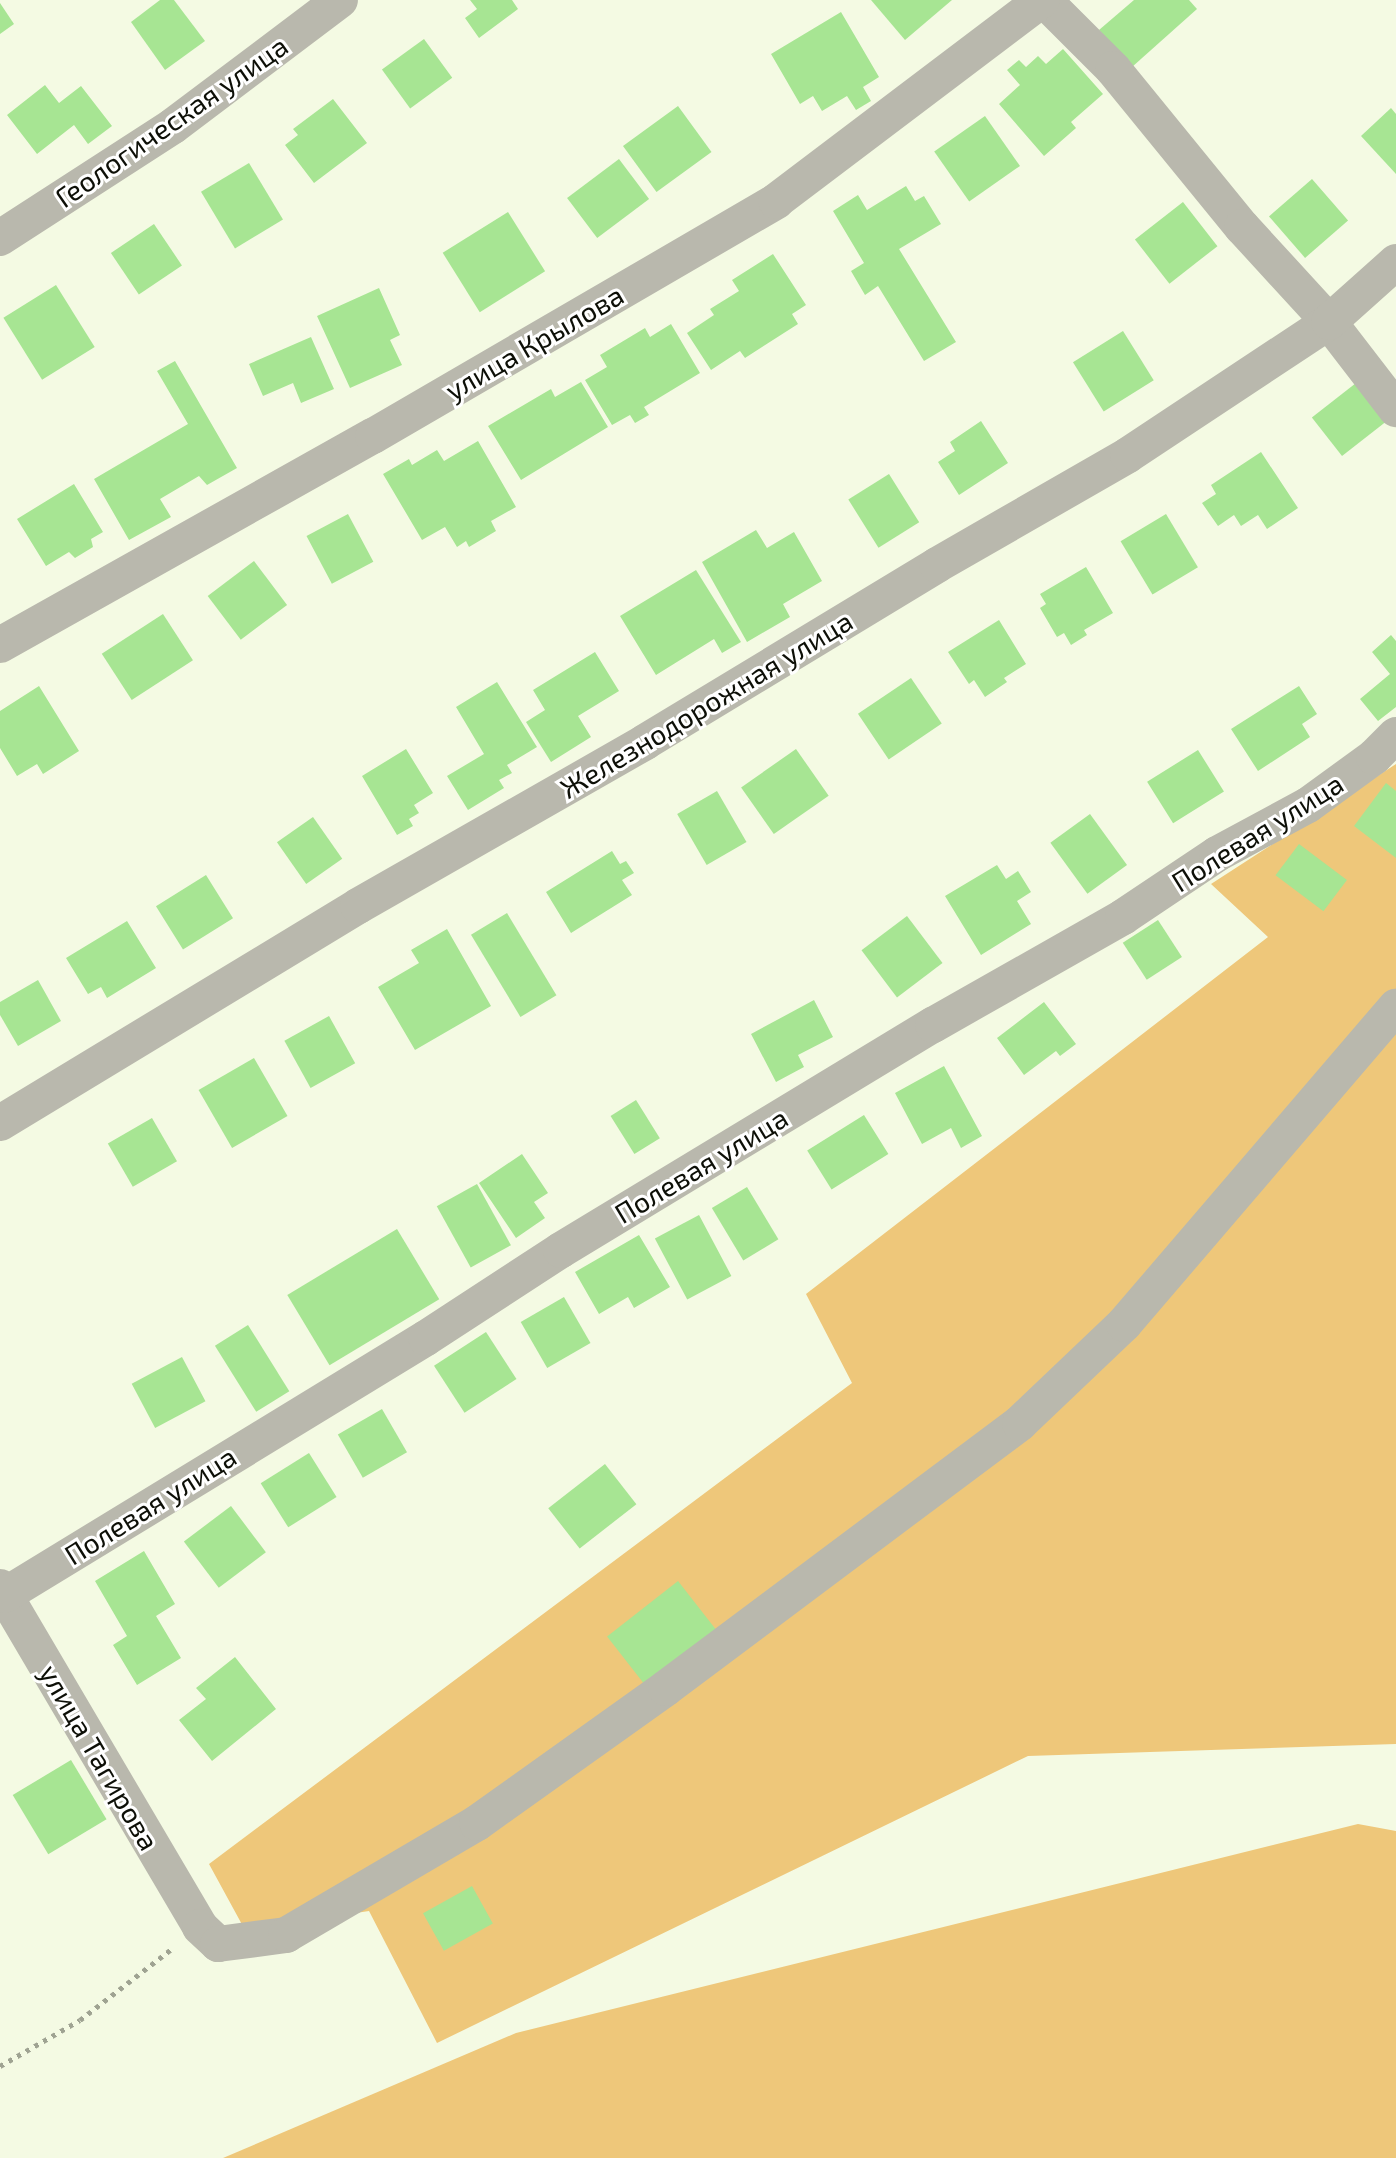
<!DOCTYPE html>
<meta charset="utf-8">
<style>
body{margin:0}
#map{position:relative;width:1396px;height:2158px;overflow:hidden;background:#f4fae3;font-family:"Exo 2",sans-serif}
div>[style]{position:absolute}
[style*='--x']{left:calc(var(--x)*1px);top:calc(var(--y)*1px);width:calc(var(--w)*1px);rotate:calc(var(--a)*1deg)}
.green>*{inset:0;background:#eec77a}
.building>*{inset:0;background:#a7e593;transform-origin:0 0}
.path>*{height:5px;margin-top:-2.5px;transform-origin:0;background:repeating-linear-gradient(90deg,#9fa392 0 4px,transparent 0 10px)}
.street>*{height:36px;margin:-18px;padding:0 18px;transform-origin:18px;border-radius:18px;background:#b9b8ad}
span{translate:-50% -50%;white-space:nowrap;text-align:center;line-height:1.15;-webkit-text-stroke:6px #fff;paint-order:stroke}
.street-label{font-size:28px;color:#0d0f07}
</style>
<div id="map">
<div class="green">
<div style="clip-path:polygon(1396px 764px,1396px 1744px,1028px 1756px,437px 2043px,369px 1911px,245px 1930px,209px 1864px,852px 1383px,806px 1294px,1268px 937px,1211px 884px)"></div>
<div style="clip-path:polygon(1358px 1824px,1396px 1831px,1396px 2158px,223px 2158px,516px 2033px)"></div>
</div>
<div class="building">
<div style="clip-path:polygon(160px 0,174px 0,205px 41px,165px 70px,131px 22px)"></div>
<div style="clip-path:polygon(470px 0,512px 0,518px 9px,479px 38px,465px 18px,477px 9px)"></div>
<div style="clip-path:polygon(871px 0,952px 0,905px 40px)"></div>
<div style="clip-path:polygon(1134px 0,1189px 0,1197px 9px,1132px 67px,1099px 30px)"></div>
<div style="clip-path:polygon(0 3px,14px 24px,0 34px)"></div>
<div style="clip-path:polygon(841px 12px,879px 77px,863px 87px,871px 101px,856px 110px,847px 96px,822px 111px,813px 96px,800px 104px,771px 54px)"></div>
<div style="left:424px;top:39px;width:48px;height:52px;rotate:54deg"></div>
<div style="clip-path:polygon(1063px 49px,1103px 94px,1071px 122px,1076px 128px,1044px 156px,999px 104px,1020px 85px,1007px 70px,1019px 60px,1026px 67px,1038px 56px,1046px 64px)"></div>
<div style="clip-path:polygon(45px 85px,59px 103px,81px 86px,112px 126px,88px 144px,74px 125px,37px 154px,7px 115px)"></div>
<div style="clip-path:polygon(333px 99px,367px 143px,314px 183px,285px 145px,298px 135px,293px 129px)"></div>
<div style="left:678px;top:106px;width:57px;height:68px;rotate:54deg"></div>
<div style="clip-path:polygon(1391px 108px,1396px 114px,1396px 174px,1361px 136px)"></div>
<div style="left:985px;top:116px;width:61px;height:62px;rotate:55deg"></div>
<div style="left:619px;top:159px;width:50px;height:65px;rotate:53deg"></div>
<div style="left:249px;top:163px;width:66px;height:56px;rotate:59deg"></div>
<div style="left:1312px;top:179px;width:55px;height:57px;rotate:49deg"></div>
<div style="clip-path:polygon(906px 186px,915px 201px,924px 196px,941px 224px,899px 249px,956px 342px,924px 361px,878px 286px,865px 295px,851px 271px,864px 263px,833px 211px,858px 195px,867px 210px)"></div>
<div style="left:1183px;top:202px;width:56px;height:61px;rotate:52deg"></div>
<div style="left:508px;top:212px;width:70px;height:77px;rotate:58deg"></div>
<div style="left:154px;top:224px;width:50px;height:52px;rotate:56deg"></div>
<div style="clip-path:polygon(773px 254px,806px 305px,792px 314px,798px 324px,745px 358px,740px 351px,711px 370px,687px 333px,714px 315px,710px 309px,739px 291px,732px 280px)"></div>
<div style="left:56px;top:285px;width:73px;height:62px;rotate:58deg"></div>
<div style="clip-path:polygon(379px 288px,400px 335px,390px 340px,402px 365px,350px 388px,317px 316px)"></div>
<div style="clip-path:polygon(671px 324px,700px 373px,644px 407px,649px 415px,635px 423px,630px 415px,612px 425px,585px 380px,607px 367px,600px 355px,645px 328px,650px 337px)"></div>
<div style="left:1123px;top:331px;width:58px;height:59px;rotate:58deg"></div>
<div style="clip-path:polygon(311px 337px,334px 389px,301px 403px,293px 383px,263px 396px,249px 364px)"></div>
<div style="clip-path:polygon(175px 361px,237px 468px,207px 485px,199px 476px,160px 499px,171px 517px,129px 540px,94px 479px,188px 424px,157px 371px)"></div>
<div style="clip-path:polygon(581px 382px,608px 427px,521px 480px,488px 426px,551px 389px,555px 397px)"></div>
<div style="left:1356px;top:383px;width:49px;height:56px;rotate:52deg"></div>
<div style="clip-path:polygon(981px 421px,1008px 463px,959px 495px,938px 462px,955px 451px,950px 442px)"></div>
<div style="clip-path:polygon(478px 441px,516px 507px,491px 521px,496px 531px,469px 547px,466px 541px,457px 547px,445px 527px,422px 540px,383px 474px,409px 459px,412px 465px,437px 450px,444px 461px)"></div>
<div style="clip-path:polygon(1261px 452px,1298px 508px,1267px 529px,1258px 515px,1241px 526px,1234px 515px,1218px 526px,1202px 503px,1216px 494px,1211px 485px)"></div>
<div style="left:889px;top:474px;width:57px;height:48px;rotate:58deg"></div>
<div style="clip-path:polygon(74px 484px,103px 532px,91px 539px,93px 547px,75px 558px,69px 552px,46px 566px,17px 519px)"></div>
<div style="left:348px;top:514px;width:54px;height:47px;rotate:62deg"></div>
<div style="left:1166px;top:514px;width:62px;height:53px;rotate:59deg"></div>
<div style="clip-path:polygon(756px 530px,767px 548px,794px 532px,822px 581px,783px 604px,790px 617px,747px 642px,702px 562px)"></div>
<div style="left:254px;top:561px;width:55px;height:58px;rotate:53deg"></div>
<div style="clip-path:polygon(1086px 567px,1113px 613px,1084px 630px,1087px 635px,1071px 645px,1064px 633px,1057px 637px,1040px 608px,1046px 604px,1040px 594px)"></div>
<div style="clip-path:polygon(696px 570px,741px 642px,722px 653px,714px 639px,656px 675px,620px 616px)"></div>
<div style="left:163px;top:614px;width:55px;height:73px;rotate:57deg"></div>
<div style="clip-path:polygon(999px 620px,1026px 664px,1004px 678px,1007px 682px,985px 697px,974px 680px,969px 684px,948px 652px)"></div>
<div style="clip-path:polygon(1391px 635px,1396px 641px,1396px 707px,1378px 721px,1360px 699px,1390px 674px,1372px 652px)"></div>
<div style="clip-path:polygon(595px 652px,619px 691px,578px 716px,591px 737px,551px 762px,526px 722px,545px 710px,533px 690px)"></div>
<div style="left:911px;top:678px;width:55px;height:64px;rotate:56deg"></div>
<div style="clip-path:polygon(497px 682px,537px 747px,507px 765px,512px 773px,499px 780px,504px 788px,468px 810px,447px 776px,484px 754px,456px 707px)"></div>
<div style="clip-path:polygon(39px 686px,79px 751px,43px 774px,37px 764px,17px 776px,0 748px,0 711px)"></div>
<div style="clip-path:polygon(1299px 686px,1317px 714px,1302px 724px,1310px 737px,1258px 771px,1231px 729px)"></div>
<div style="clip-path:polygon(406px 749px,433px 793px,414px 805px,419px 813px,409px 819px,413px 826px,397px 835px,362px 776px)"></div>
<div style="left:796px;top:749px;width:57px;height:67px;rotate:55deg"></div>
<div style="left:1198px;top:750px;width:49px;height:60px;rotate:58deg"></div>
<div style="clip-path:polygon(1386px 783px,1396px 791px,1396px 858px,1354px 826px)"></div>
<div style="left:717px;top:791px;width:59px;height:46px;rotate:60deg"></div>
<div style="left:1090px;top:814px;width:63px;height:49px;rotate:54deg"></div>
<div style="left:313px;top:817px;width:51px;height:44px;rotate:55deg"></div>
<div style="left:1299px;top:844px;width:60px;height:39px;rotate:37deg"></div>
<div style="clip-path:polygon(612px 851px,620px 864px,626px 861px,634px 873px,622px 880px,632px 895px,571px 933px,546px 892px)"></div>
<div style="clip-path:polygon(997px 865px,1006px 879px,1018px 871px,1031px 892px,1017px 901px,1031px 924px,981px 955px,945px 896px)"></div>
<div style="left:206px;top:875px;width:51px;height:59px;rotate:58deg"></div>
<div style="left:507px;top:913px;width:96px;height:42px;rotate:59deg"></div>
<div style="left:907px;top:916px;width:59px;height:57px;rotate:53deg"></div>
<div style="left:1158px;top:920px;width:44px;height:42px;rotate:57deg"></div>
<div style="clip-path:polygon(127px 921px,156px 968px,107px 998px,101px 987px,88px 994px,66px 958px)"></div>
<div style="clip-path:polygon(447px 929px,491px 1006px,415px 1050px,378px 987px,419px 963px,411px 950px)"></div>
<div style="clip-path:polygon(38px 980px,61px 1021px,18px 1046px,0 1015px,0 1002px)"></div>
<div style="clip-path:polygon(814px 1000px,833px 1037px,798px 1055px,804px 1067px,776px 1082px,751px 1034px)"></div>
<div style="clip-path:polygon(1044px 1002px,1076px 1044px,1060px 1056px,1056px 1051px,1024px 1075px,997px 1038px)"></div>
<div style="left:329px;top:1016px;width:54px;height:51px;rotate:61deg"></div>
<div style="left:254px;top:1058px;width:67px;height:64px;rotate:60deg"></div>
<div style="clip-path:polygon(944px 1066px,982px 1136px,961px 1148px,951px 1128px,922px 1144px,895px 1093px)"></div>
<div style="left:636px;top:1100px;width:45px;height:30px;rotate:58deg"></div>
<div style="left:864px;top:1115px;width:46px;height:67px;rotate:58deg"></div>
<div style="left:152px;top:1118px;width:50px;height:51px;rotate:60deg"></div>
<div style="clip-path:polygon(522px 1154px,548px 1193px,534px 1202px,545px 1218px,516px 1238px,479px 1183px)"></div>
<div style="left:477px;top:1184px;width:70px;height:46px;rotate:61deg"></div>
<div style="left:747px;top:1187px;width:61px;height:41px;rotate:59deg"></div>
<div style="left:699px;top:1215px;width:69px;height:50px;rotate:62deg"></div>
<div style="left:397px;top:1229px;width:82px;height:128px;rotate:59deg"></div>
<div style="clip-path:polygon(639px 1235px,670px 1287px,634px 1308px,628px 1297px,599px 1314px,575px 1272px)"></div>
<div style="left:564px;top:1297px;width:53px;height:50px;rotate:60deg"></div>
<div style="left:248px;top:1325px;width:78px;height:39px;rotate:58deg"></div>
<div style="left:486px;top:1332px;width:56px;height:62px;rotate:57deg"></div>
<div style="left:182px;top:1357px;width:50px;height:57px;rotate:62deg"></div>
<div style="left:382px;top:1409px;width:50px;height:51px;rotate:60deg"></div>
<div style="left:309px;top:1453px;width:52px;height:57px;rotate:58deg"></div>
<div style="left:605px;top:1464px;width:51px;height:72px;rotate:52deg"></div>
<div style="left:231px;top:1506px;width:58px;height:59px;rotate:53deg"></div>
<div style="clip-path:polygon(144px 1551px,175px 1604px,156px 1616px,181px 1658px,137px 1685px,113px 1645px,127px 1636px,95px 1581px)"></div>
<div style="left:678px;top:1581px;width:66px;height:90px;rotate:52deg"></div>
<div style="clip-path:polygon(235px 1657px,276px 1709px,212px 1761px,179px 1720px,206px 1699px,196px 1688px)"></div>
<div style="left:71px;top:1760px;width:69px;height:68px;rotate:59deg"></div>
<div style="left:472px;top:1886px;width:43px;height:56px;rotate:61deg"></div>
</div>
<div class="path">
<div style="--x:0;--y:2066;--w:92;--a:-29.9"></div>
<div style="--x:80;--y:2020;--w:119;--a:-37.8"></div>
</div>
<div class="street">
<div style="--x:1044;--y:0;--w:98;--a:45"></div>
<div style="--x:1113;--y:69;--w:204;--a:50.8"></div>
<div style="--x:1242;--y:227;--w:129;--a:47.5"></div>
<div style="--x:1329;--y:322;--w:110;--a:52.4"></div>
<div style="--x:0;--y:238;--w:206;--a:-32.9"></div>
<div style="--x:173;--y:126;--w:209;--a:-37"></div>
<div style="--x:0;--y:645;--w:428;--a:-29.3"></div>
<div style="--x:373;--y:436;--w:467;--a:-30.2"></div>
<div style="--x:776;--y:201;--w:333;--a:-37.1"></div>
<div style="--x:0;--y:1123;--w:419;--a:-31.2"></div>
<div style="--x:358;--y:906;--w:331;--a:-29.7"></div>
<div style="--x:645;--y:742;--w:341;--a:-31.2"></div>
<div style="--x:937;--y:565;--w:220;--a:-29.9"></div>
<div style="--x:1128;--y:455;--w:241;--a:-33.5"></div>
<div style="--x:1329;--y:322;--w:90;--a:-41.8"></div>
<div style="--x:0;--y:1587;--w:394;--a:59.5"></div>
<div style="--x:200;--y:1927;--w:25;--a:43"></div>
<div style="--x:218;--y:1944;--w:69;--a:-7.5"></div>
<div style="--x:286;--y:1935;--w:221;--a:-30.4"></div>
<div style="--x:477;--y:1823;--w:232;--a:-35.5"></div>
<div style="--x:666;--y:1688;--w:442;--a:-36.8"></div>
<div style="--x:1020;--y:1423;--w:144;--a:-43.6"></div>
<div style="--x:1124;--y:1324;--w:418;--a:-49.4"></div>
<div style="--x:5;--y:1595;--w:493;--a:-31.4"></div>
<div style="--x:426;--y:1338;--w:161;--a:-33.1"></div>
<div style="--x:561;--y:1250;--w:435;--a:-31.2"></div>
<div style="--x:933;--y:1025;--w:219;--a:-29.6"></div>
<div style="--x:1123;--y:917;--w:113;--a:-33.8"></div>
<div style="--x:1217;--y:854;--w:103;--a:-28.3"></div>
<div style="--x:1308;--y:805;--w:82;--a:-36"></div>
<div style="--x:1374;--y:757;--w:31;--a:-45"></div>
</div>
<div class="street-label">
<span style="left:171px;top:121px;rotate:-35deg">Геологическая улица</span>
<span style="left:534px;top:342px;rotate:-30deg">улица Крылова</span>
<span style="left:706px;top:704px;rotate:-31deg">Железнодорожная улица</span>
<span style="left:1257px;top:832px;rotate:-32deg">Полевая улица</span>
<span style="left:701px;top:1165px;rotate:-31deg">Полевая улица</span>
<span style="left:150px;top:1505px;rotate:-32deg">Полевая улица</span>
<span style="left:100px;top:1757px;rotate:60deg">улица Тагирова</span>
</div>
</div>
